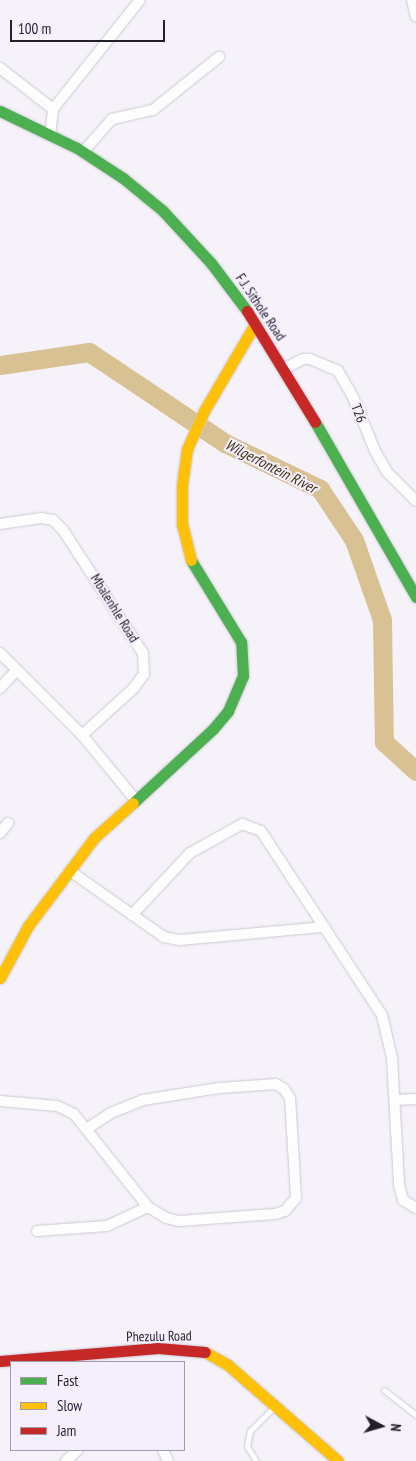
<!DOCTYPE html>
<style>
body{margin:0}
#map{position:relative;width:416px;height:1461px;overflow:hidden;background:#f6f2fa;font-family:"PT Sans Narrow",sans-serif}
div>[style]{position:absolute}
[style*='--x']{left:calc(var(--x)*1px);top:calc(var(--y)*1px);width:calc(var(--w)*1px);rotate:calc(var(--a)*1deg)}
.river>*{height:19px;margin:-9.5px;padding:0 9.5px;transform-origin:9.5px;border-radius:9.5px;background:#d8c192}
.roads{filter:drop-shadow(0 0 1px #ccc8d1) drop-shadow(0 0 1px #ccc8d1)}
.lane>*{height:5px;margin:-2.5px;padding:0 2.5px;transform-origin:2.5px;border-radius:2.5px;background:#fefdfe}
.street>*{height:10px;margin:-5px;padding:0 5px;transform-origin:5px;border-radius:5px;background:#fefdfe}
.fast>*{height:11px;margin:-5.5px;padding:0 5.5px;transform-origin:5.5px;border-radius:5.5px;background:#4caf50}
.slow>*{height:11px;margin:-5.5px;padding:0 5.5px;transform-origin:5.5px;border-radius:5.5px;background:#ffc107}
.jam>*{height:11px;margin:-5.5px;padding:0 5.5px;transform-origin:5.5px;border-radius:5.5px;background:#c62828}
span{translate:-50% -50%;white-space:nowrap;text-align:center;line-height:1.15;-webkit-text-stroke:4px #f5effd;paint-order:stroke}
.street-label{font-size:14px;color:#241f2b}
.water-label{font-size:15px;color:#3f3212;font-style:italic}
.legend{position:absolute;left:10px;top:1361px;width:175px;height:90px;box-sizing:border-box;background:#f5effd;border:1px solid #a19ca9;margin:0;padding:6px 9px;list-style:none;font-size:15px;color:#241f2b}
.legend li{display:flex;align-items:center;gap:10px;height:25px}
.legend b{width:25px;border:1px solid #a19ca9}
.north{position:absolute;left:356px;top:1401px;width:50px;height:50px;-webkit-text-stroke:4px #f5effd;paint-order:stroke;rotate:96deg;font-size:14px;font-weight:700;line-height:20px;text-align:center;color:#241f2b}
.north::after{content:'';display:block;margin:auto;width:18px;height:22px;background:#241f2b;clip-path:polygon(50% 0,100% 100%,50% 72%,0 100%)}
.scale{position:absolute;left:10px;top:20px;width:155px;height:22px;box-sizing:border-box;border:2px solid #241f2b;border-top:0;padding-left:6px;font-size:15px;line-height:18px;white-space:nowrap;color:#241f2b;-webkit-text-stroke:4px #f5effd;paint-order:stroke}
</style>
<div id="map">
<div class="river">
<div style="--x:0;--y:365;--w:90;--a:-8.3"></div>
<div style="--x:89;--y:352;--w:164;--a:33.8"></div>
<div style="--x:225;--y:443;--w:106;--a:25.8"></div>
<div style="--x:320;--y:489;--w:61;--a:56.3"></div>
<div style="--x:354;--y:540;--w:85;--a:70.7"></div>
<div style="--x:382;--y:620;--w:122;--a:89.1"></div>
<div style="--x:384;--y:742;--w:43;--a:42.2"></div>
</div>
<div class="roads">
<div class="lane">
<div style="--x:384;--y:1390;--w:41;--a:38"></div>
<div style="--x:256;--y:1461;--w:17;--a:-121"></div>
<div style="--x:247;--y:1446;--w:15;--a:-79"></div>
<div style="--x:250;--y:1431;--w:33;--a:-45"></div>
</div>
<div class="street">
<div style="--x:412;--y:0;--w:17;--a:77"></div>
<div style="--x:0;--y:68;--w:67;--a:37.7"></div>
<div style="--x:50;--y:135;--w:26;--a:-83"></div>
<div style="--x:53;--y:109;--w:139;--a:-51.4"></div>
<div style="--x:83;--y:152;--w:44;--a:-48.7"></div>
<div style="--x:112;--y:119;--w:42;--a:-12.4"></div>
<div style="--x:153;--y:110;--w:85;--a:-38.8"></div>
<div style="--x:284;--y:369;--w:21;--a:-28"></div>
<div style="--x:303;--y:359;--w:7;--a:0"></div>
<div style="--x:310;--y:359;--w:30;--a:23"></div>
<div style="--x:338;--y:371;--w:30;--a:60"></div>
<div style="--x:353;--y:397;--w:58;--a:67.8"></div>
<div style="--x:375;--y:451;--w:24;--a:60"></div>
<div style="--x:387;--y:472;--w:41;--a:45"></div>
<div style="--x:0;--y:524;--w:41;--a:-8.3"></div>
<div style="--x:41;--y:518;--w:12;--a:9"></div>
<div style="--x:53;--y:520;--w:14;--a:45"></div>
<div style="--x:63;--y:530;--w:147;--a:57"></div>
<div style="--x:143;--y:653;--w:21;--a:87"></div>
<div style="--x:144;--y:674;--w:17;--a:126"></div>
<div style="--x:134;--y:688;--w:70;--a:137.9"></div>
<div style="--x:0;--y:653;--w:116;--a:45"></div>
<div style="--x:82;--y:735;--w:82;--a:50.5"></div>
<div style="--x:0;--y:688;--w:23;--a:-47"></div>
<div style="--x:0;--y:833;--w:13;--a:-51"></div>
<div style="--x:70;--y:871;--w:115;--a:35.1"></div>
<div style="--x:164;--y:937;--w:16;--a:11"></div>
<div style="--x:180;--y:940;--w:145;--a:-5.2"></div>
<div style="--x:132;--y:915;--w:85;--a:-46.9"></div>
<div style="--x:190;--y:853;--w:60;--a:-29.1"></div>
<div style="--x:242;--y:824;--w:20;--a:20"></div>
<div style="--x:261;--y:831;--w:220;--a:56.7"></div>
<div style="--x:382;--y:1015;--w:44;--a:76.9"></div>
<div style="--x:392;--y:1058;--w:127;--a:86.8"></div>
<div style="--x:399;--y:1185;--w:16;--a:75"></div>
<div style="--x:403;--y:1200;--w:15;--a:32"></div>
<div style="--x:395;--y:1100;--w:21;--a:-3"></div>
<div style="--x:0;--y:1101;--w:57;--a:5"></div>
<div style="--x:57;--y:1106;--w:19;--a:25"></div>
<div style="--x:74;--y:1114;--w:119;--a:51.5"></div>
<div style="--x:148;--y:1207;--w:21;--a:31"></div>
<div style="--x:166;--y:1218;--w:13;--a:13"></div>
<div style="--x:179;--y:1221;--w:96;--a:-4.2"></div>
<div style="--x:275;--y:1214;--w:10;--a:-17"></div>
<div style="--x:285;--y:1211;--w:17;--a:-50"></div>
<div style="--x:296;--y:1198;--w:100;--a:-93.4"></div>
<div style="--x:290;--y:1098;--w:11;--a:-124"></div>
<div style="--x:284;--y:1089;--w:9;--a:-148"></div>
<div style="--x:276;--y:1084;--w:57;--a:176"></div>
<div style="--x:219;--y:1088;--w:77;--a:171"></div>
<div style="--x:143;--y:1100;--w:35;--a:158"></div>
<div style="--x:111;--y:1113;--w:27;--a:147"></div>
<div style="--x:37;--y:1231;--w:70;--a:-4.1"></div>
<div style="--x:107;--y:1226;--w:45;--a:-24.9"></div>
<div style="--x:163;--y:1450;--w:12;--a:66"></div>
<div style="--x:66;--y:1461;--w:16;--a:-43"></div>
</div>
<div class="fast">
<div style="--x:0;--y:111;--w:85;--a:25.7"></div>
<div style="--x:77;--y:148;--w:55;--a:33.1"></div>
<div style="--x:123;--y:178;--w:52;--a:39.5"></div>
<div style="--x:163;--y:211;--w:71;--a:47.3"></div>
<div style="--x:211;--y:263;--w:60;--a:53.1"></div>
<div style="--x:315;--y:422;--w:202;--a:60"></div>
<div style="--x:133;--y:803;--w:109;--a:-42.8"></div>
<div style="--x:213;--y:729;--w:23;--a:-50"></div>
<div style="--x:228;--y:711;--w:38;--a:-67"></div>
<div style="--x:243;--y:676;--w:34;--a:-93"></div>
<div style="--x:241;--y:642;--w:96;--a:-121.4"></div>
</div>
<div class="slow">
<div style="--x:191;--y:560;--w:37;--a:-104"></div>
<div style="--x:182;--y:524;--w:39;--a:-90"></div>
<div style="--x:182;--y:485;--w:36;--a:-82"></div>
<div style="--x:187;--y:449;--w:42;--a:-65.9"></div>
<div style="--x:204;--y:411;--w:101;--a:-59.6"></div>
<div style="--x:0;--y:978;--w:59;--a:-61.7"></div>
<div style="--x:28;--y:926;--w:110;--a:-53.1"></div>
<div style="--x:94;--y:838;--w:52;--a:-41.9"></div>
<div style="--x:205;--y:1352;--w:26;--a:29"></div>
<div style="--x:228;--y:1365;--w:146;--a:41.1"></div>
</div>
<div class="jam">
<div style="--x:247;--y:311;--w:130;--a:58.5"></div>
<div style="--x:0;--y:1361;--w:159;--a:-4.7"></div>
<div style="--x:158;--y:1348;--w:47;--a:4.9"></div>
</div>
</div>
<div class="street-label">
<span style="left:261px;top:307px;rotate:56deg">F.J. Sithole Road</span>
<span style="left:359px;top:413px;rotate:69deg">T26</span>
<span style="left:115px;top:608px;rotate:58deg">Mbalenhle Road</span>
<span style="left:159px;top:1336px;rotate:-1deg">Phezulu Road</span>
</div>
<div class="water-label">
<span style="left:271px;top:466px;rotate:27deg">Wilgerfontein River</span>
</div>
<ul class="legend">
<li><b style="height:6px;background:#4caf50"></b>Fast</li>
<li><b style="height:6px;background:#ffc107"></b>Slow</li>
<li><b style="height:6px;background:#c62828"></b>Jam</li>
</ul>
<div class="north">N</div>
<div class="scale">100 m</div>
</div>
